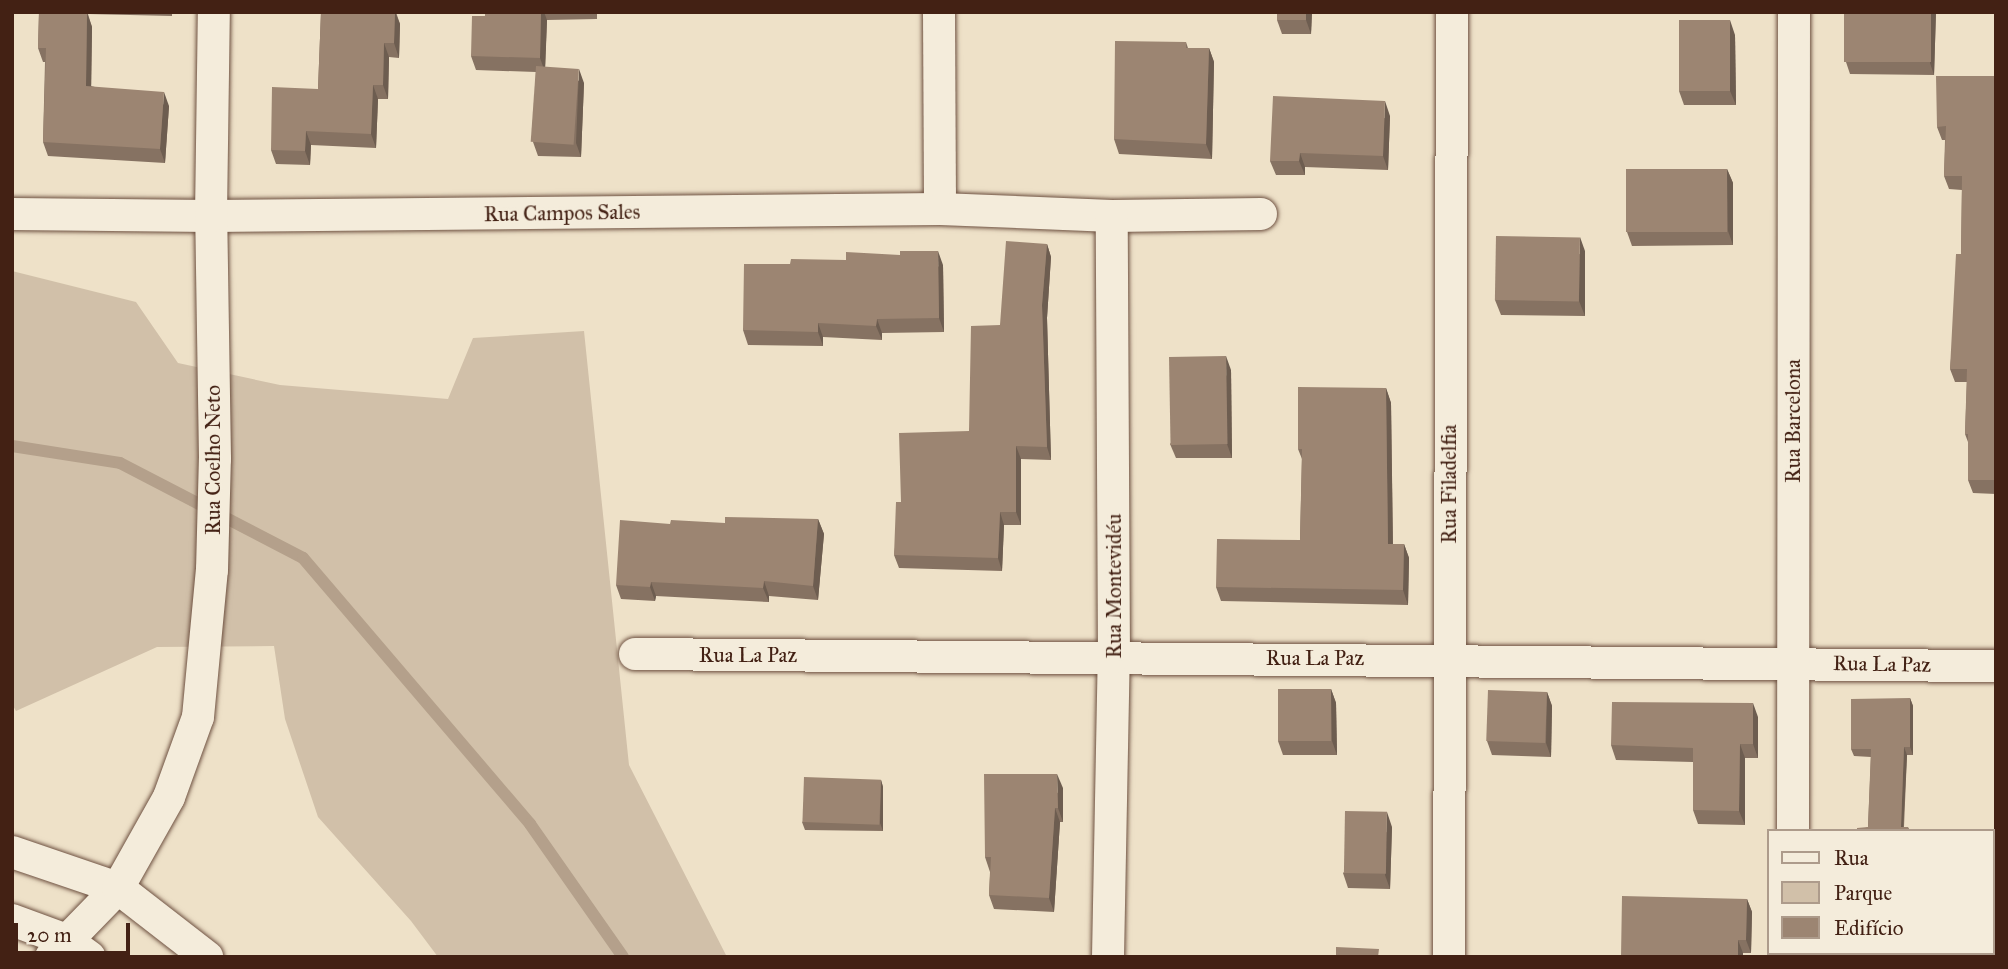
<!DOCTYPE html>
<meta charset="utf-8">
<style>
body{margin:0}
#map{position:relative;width:2008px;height:969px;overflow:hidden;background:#eee1c8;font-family:"IM FELL Great Primer",serif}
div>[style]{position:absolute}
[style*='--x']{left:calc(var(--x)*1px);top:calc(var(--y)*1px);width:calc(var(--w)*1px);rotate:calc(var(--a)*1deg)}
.green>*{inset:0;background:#d1c0a9}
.stream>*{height:12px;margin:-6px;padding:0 6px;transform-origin:6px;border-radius:6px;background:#b4a08b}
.roads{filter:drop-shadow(0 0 2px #6e5141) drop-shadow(0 0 2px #6e5141)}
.street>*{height:32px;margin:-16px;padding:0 16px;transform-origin:16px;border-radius:16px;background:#f4ecdb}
.wall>*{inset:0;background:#867262}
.shaded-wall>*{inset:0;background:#6d5d50}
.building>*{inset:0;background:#9c8572;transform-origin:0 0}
span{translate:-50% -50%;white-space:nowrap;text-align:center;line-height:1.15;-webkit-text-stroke:5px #f4ecdb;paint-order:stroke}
.street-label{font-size:21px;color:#432114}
.frame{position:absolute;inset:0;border:14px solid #432114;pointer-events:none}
.legend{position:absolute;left:1767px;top:829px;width:228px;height:126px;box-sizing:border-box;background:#f4ecdb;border:2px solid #ad9b8b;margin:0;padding:9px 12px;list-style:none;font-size:21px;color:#432114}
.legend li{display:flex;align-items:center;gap:14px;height:35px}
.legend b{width:35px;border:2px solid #ad9b8b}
.scale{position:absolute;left:14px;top:923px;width:116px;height:32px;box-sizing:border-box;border:4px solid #432114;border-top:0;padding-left:9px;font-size:21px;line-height:24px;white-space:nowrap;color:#432114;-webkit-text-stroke:5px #f4ecdb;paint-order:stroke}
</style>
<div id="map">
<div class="green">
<div style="clip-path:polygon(12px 271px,136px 302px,178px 363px,280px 385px,448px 399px,473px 338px,584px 331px,629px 765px,727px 957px,438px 957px,411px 921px,318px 817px,285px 719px,274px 646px,157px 647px,16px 711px,12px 704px)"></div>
</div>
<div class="stream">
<div style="--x:12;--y:446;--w:109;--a:8.9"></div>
<div style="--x:120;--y:463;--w:206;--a:27.4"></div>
<div style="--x:303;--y:558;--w:350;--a:49.5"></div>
<div style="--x:530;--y:824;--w:162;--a:55"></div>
</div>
<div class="roads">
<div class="street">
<div style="--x:939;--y:12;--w:197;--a:89.7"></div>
<div style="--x:12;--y:214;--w:199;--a:0.6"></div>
<div style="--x:211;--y:216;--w:729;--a:-0.55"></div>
<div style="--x:940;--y:209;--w:172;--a:2.3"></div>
<div style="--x:1112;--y:216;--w:149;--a:-0.8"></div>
<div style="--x:635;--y:654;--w:1361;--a:0.51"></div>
<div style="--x:1793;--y:831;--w:819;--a:-89.93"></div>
<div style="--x:12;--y:852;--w:112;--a:18.8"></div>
<div style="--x:118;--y:888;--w:113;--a:37.8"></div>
<div style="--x:12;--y:920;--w:58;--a:20.3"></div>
<div style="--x:66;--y:940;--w:29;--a:36"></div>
<div style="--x:1793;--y:953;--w:4;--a:90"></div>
<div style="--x:51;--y:957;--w:96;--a:-45.8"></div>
<div style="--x:118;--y:888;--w:104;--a:-60.7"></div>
<div style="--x:169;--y:797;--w:85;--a:-70.1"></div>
<div style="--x:198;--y:717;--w:148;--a:-84.6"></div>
<div style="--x:212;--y:570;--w:111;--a:-88.5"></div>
<div style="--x:215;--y:459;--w:243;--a:-90.9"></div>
<div style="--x:211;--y:216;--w:204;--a:-89.2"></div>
<div style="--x:1108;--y:957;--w:300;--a:-88.9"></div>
<div style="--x:1114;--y:657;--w:441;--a:-90.3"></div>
<div style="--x:1449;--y:957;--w:945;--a:-89.82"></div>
</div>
</div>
<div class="wall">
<div style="clip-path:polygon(39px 12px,172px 12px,172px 16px,88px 14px,92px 27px,91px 86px,169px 106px,165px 163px,48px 156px,43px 142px,45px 62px,43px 62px,38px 48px)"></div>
<div style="clip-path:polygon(321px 12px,396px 12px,400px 24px,399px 58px,389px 57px,388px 99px,378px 99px,376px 148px,311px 145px,310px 165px,276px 164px,271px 150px,318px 89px)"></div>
<div style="clip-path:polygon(485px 12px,597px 12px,597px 19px,547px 20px,545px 67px,584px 83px,581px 157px,538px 156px,533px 142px,536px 72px,476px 70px,471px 56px,485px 16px)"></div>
<div style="clip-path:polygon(1277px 12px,1312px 12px,1311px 34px,1282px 34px,1277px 20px)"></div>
<div style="clip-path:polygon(1844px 12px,1936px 12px,1934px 75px,1850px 74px,1846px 62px)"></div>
<div style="clip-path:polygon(1735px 35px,1736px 105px,1684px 105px,1679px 91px)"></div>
<div style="clip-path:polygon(1186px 42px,1188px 48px,1209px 48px,1214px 62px,1212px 159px,1119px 154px,1114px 139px)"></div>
<div style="clip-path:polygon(1996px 76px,1996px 494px,1973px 493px,1968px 480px,1968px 442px,1965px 434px,1967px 382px,1955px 382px,1950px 369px,1961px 254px,1962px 190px,1949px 189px,1944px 176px,1945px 140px,1942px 140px,1937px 127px)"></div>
<div style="clip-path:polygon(1390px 116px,1388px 170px,1305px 167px,1305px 175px,1276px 175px,1270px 161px)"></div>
<div style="clip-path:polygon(1727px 169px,1733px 183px,1733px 245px,1632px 246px,1627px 232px)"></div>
<div style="clip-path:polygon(1047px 244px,1051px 257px,1047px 318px,1051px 460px,1021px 459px,1021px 525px,1004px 525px,1002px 571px,899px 568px,894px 555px,901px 502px,969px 431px,1000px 325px)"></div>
<div style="clip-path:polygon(1585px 251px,1585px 316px,1501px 315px,1495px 300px)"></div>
<div style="clip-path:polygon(943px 265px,944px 332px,882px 333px,882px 340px,823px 337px,823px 346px,748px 345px,743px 330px)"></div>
<div style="clip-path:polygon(1231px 370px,1232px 458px,1176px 458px,1170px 444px)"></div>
<div style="clip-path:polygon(1386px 388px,1391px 403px,1393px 544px,1404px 544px,1409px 558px,1408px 605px,1221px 601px,1216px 587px,1300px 540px,1302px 459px,1298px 449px)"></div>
<div style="clip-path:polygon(818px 519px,824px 534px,818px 600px,769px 596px,769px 602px,656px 596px,655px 601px,621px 599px,616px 585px,670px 524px,725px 523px)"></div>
<div style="clip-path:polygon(1331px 689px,1336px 703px,1337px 755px,1283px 755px,1278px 741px)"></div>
<div style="clip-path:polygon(1547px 692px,1552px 706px,1551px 757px,1492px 755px,1487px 741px)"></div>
<div style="clip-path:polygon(1910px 698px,1913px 706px,1913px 755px,1907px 755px,1904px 827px,1908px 827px,1910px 831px,1857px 831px,1868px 827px,1871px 757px,1854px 756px,1851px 749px)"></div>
<div style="clip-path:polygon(1758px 717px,1758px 758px,1745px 758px,1745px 825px,1698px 824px,1693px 810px,1693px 762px,1616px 760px,1611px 745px)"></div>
<div style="clip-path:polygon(881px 780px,883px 787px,883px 831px,805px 830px,802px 822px)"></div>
<div style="clip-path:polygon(1063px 788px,1063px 822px,1060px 822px,1054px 912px,994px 909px,989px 895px,990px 872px,985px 857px)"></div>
<div style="clip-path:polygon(1392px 827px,1390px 889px,1348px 888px,1343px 873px)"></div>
<div style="clip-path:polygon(1747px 899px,1752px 912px,1751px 953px,1743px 953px,1743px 957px,1621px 957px)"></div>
</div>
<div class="shaded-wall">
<div style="clip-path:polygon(395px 12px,400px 24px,399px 58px,394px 43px)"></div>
<div style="clip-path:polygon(541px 12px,544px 12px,547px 20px,545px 72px,540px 58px)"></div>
<div style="clip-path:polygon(1306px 12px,1312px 12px,1311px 34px,1306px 20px)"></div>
<div style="clip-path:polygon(1931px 12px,1936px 12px,1934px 75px,1930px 63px)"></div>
<div style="clip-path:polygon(87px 13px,92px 27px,91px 100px,86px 86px)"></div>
<div style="clip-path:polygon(1730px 20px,1735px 35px,1736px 105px,1730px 91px)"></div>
<div style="clip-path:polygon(384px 43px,389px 57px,388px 99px,383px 85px)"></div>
<div style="clip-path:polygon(1209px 48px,1214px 62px,1212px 159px,1206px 144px)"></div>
<div style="clip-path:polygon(579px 69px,584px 83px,581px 157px,576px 143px)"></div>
<div style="clip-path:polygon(373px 85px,378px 99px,376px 148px,371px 134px)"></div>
<div style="clip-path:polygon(164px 92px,169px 106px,165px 163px,160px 149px)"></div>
<div style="clip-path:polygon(1385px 101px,1390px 116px,1388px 170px,1383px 156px)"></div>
<div style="clip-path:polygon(306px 131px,311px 145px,310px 165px,305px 151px)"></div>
<div style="clip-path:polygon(1300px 153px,1305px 167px,1305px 175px,1299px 161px)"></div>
<div style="clip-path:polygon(1727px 169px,1733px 183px,1733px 245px,1728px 231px)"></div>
<div style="clip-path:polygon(1580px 237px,1585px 251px,1585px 316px,1579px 301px)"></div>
<div style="clip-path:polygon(1047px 244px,1051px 257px,1047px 318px,1051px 460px,1047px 447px,1042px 305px)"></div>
<div style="clip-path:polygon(938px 251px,943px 265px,944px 332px,939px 318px)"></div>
<div style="clip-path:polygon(877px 319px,882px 333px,882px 340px,876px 326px)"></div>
<div style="clip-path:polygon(818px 323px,823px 337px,823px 346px,818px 332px)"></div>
<div style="clip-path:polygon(1226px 356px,1231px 370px,1232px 458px,1227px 444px)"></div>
<div style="clip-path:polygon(1386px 388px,1391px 403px,1393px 558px,1388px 544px)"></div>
<div style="clip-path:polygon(1016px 446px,1021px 459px,1021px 525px,1016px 512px)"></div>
<div style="clip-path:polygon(1000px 512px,1004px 525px,1002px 571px,998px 558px)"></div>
<div style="clip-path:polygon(818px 519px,824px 534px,818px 600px,813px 586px)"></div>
<div style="clip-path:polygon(1404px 544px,1409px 558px,1408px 605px,1403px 590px)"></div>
<div style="clip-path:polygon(764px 581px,769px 596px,769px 602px,763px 588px)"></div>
<div style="clip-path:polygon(651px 582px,656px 596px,655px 601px,650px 587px)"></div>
<div style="clip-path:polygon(1331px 689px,1336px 703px,1337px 755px,1332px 741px)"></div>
<div style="clip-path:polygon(1547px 692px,1552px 706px,1551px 757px,1546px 743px)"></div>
<div style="clip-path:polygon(1910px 698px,1913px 706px,1913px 755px,1910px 747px)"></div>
<div style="clip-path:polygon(1753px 703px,1758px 717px,1758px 758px,1753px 744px)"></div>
<div style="clip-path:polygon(1740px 744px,1745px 758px,1745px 825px,1739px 811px)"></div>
<div style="clip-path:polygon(1904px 747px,1907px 755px,1903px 831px,1901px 827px)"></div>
<div style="clip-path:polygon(1057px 774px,1063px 788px,1063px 822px,1058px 808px)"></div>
<div style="clip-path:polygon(881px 780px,883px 787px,883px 831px,880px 823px)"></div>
<div style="clip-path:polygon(1055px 808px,1060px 822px,1054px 912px,1049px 898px)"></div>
<div style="clip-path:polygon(1387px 812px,1392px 827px,1390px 889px,1385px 875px)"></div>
<div style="clip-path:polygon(1747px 899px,1752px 912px,1751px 953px,1746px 940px)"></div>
<div style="clip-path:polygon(1738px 940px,1743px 953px,1743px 957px,1738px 957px)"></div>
</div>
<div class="building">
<div style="clip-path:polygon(39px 12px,87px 13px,86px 86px,164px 92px,160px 149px,43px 142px,46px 48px,38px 48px)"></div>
<div style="clip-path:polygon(321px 12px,395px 12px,394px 43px,384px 43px,383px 85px,373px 85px,371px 134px,306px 131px,305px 151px,271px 150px,272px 87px,318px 89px)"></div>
<div style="clip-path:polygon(485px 12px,541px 12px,540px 58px,471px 56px,472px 16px,485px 16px)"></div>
<div style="left:1277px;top:12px;width:29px;height:8px"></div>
<div style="left:1844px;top:12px;width:87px;height:50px"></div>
<div style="left:1679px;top:20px;width:51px;height:71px"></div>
<div style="clip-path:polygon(1115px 41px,1186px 42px,1186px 48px,1209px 48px,1206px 144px,1114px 139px)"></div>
<div style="left:536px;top:66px;width:43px;height:76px;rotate:4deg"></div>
<div style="clip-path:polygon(1936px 76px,1996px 76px,1996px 480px,1968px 480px,1968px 434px,1965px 434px,1967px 369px,1950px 369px,1956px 254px,1961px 254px,1962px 176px,1944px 176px,1946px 126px,1937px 127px)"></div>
<div style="clip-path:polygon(1273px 96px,1385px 101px,1383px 156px,1300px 153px,1299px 161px,1270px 161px)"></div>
<div style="left:1626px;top:169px;width:101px;height:63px"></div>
<div style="left:1496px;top:236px;width:84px;height:64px;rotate:1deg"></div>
<div style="clip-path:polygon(1006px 241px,1047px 244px,1042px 305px,1047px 447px,1016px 446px,1016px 512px,1000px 512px,998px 558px,894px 555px,896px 502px,901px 502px,899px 433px,969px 431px,971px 326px,1000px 325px)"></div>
<div style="clip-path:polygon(900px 251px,938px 251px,939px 318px,877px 319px,876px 326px,818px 323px,818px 332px,743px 330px,744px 264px,790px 264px,791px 259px,846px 260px,846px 252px,900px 255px)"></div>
<div style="left:1226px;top:356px;width:88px;height:57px;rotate:89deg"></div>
<div style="clip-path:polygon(1298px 387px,1386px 388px,1388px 544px,1404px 544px,1403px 590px,1216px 587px,1217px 539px,1300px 540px,1302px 449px,1298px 449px)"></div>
<div style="clip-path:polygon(725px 517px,818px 519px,813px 586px,764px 581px,763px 588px,651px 582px,650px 587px,616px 585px,620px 520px,670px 524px,671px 520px,725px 523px)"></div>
<div style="left:1278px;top:689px;width:53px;height:52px"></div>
<div style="left:1488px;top:690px;width:59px;height:51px;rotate:2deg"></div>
<div style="clip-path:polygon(1910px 698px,1910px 747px,1904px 747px,1901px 827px,1908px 827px,1908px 831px,1857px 831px,1857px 828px,1868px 827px,1871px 749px,1851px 749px,1851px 699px)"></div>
<div style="clip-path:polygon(1612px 702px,1753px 703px,1753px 744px,1740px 744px,1739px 811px,1693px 810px,1693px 748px,1611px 745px)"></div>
<div style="clip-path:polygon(984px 774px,1057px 774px,1058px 808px,1055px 808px,1049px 898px,989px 895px,991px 857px,985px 857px)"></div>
<div style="left:804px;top:777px;width:77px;height:45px;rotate:2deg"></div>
<div style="left:1345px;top:811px;width:42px;height:62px;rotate:1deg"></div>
<div style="clip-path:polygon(1622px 896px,1747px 899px,1746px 940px,1738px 940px,1738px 957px,1621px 957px)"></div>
<div style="clip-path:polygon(1336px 947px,1379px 949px,1378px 957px,1336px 957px)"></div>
</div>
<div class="street-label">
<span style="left:562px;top:213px;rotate:-1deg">Rua Campos Sales</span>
<span style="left:1793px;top:421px;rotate:-90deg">Rua Barcelona</span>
<span style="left:213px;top:460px;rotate:-90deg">Rua Coelho Neto</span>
<span style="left:1449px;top:484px;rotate:-90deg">Rua Filadelfia</span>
<span style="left:1114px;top:586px;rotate:-90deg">Rua Montevidéu</span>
<span style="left:748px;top:655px">Rua La Paz</span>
<span style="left:1315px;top:658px">Rua La Paz</span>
<span style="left:1882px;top:664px;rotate:1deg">Rua La Paz</span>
</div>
<div class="frame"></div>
<ul class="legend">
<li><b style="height:9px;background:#f4ecdb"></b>Rua</li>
<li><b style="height:19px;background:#d1c0a9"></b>Parque</li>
<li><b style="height:19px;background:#9c8572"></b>Edifício</li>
</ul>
<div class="scale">20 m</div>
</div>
